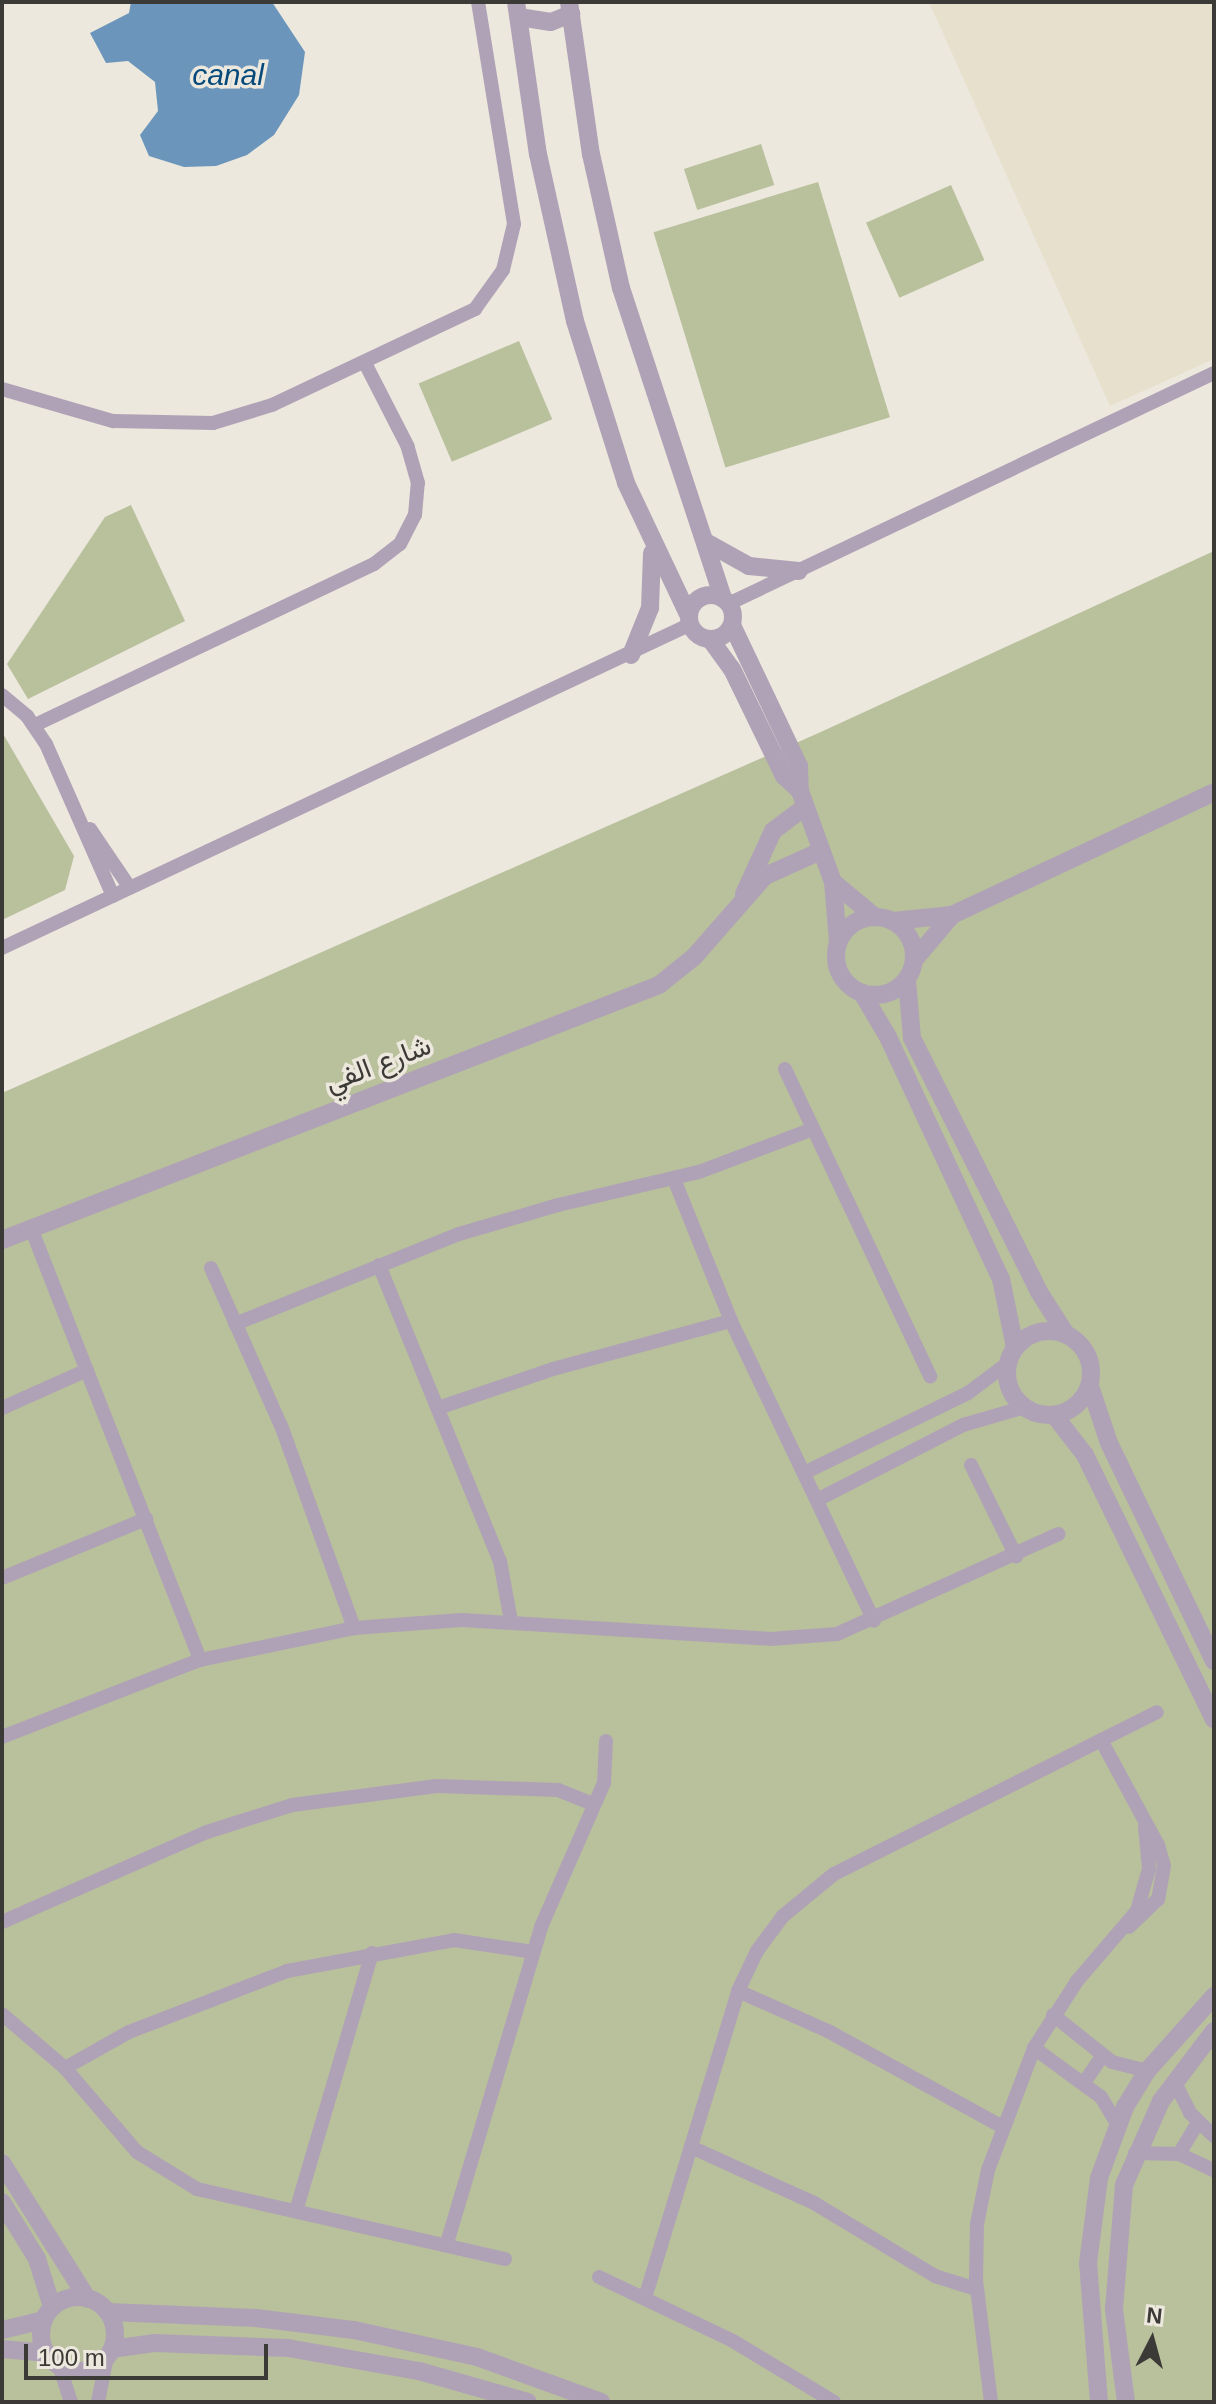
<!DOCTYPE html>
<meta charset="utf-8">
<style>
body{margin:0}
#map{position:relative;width:1216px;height:2404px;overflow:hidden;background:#ece8dd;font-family:Helvetica,Vazirmatn,sans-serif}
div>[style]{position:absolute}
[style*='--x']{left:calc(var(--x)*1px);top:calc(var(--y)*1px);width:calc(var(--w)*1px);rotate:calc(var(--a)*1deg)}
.built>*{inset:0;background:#e7e0cd}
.green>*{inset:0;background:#b8c09c;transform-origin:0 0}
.water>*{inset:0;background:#6c95bb}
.minor>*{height:14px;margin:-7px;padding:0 7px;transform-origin:7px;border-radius:7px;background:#b0a2b6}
.tertiary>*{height:18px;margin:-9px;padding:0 9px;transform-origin:9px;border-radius:9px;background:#b0a2b6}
.tertiary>.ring{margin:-9px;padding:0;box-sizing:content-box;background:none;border:18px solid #b0a2b6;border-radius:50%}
span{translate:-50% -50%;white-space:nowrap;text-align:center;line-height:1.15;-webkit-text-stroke:7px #ece8dd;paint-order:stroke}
.street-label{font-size:28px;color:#3c3a36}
.water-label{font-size:30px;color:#054a7b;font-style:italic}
.frame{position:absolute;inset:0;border:4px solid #3c3a36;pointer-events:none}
.north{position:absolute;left:1112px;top:2300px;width:80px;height:80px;-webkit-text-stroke:6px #ece8dd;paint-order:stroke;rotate:6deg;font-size:22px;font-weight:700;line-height:32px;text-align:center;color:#3c3a36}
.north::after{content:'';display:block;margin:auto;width:28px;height:36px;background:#3c3a36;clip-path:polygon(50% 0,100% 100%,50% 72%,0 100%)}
.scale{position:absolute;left:24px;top:2344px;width:244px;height:36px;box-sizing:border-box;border:4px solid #3c3a36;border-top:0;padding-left:10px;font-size:24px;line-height:28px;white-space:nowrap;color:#3c3a36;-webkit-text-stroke:6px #ece8dd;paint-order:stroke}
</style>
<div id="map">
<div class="built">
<div style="clip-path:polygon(929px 2px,1214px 2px,1214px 359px,1110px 406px)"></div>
</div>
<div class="green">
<div style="left:761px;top:144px;width:43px;height:81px;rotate:72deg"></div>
<div style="left:818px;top:182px;width:246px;height:172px;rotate:73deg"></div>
<div style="left:951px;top:185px;width:82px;height:93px;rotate:66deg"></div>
<div style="left:519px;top:341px;width:85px;height:109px;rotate:67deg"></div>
<div style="clip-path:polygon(131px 505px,185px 621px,28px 699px,7px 664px,105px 517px)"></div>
<div style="clip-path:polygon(1214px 551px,1214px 2402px,2px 2402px,2px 1093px,823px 731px)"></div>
<div style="clip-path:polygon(2px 732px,74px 856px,65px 890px,2px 920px)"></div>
</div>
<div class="water">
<div style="clip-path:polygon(131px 2px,272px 2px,305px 52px,299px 95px,274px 135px,247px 155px,216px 166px,184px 167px,149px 156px,140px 135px,158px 111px,155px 82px,128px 61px,106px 63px,90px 33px,129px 13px)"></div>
</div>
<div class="minor">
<div style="--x:2;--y:389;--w:116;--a:16.1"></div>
<div style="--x:113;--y:421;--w:100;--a:1.1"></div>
<div style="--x:213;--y:423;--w:62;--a:-17"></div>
<div style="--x:272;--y:405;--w:225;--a:-25.3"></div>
<div style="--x:475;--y:309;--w:48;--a:-54.3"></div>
<div style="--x:503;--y:270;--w:47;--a:-76.6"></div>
<div style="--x:514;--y:224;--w:225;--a:-99.2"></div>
<div style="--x:728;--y:604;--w:538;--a:-25.42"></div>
<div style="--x:2;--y:695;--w:33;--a:40"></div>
<div style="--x:27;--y:716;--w:34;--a:56"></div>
<div style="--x:46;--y:744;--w:166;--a:66.2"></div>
<div style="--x:35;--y:725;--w:375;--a:-25.4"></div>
<div style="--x:374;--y:564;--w:33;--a:-38"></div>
<div style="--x:400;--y:544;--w:33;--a:-63"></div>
<div style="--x:415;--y:515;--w:32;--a:-85"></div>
<div style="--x:418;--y:483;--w:37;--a:-106"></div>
<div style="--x:408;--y:447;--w:94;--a:-117.1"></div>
<div style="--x:90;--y:829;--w:71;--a:55.9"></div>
<div style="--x:2;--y:948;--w:761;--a:-25.19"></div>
<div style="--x:785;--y:1069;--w:340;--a:64.7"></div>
<div style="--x:674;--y:1179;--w:153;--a:68.1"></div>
<div style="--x:731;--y:1321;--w:332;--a:64.5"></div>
<div style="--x:31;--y:1228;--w:464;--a:68.6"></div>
<div style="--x:379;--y:1265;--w:320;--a:67.8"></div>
<div style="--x:500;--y:1561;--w:61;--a:79.6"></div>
<div style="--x:211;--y:1268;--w:175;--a:66.1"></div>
<div style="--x:282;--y:1428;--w:213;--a:70.2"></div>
<div style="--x:235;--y:1324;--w:241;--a:-21.9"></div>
<div style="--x:459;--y:1234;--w:103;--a:-16.3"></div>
<div style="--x:558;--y:1205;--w:145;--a:-13.2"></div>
<div style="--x:699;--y:1172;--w:122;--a:-20.7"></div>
<div style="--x:2;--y:1408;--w:93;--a:-24.1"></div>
<div style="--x:438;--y:1408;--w:121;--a:-18.7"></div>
<div style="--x:553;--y:1369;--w:184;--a:-15.1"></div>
<div style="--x:971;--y:1465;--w:102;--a:63.7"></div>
<div style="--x:806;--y:1472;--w:180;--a:-26"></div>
<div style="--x:968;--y:1393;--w:50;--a:-36.9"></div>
<div style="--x:819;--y:1499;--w:162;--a:-27.2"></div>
<div style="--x:963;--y:1425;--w:65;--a:-16.2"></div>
<div style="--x:2;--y:1578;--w:156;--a:-22.3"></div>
<div style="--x:2;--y:1737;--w:212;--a:-21.3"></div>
<div style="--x:200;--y:1660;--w:157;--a:-11.7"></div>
<div style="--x:354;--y:1628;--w:108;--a:-4.2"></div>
<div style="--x:462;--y:1620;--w:309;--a:3.5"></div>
<div style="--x:770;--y:1639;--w:67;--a:-4.3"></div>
<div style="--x:837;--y:1634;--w:243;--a:-24.3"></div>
<div style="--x:1101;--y:1740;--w:119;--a:61.5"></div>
<div style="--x:1158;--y:1845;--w:22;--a:74"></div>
<div style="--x:1164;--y:1866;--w:34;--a:100"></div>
<div style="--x:1158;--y:1899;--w:40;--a:136"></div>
<div style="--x:2;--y:1922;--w:224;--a:-23.7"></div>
<div style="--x:207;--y:1832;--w:89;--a:-17.6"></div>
<div style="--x:292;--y:1805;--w:146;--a:-7.5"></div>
<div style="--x:437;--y:1786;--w:121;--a:1.9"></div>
<div style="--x:558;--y:1790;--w:37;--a:22"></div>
<div style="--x:738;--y:1991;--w:98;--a:24"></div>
<div style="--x:828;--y:2031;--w:197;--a:28.8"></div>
<div style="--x:2;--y:2014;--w:83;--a:40.6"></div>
<div style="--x:1053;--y:2015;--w:75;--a:38.5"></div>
<div style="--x:1112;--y:2062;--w:36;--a:14"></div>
<div style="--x:1034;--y:2048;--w:83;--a:36.2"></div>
<div style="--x:1101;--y:2097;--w:33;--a:59"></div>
<div style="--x:1174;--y:2081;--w:36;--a:63"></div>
<div style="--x:1190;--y:2113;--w:33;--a:44"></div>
<div style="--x:1084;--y:2083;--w:32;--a:-56"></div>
<div style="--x:691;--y:2147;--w:135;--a:24.5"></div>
<div style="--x:814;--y:2203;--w:141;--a:31.1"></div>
<div style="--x:935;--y:2276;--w:43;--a:17.6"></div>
<div style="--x:1135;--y:2153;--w:44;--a:1.3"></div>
<div style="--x:1179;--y:2154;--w:38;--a:25"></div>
<div style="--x:1179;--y:2154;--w:37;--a:-59"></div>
<div style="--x:296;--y:2211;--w:269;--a:-73.6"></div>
<div style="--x:447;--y:2243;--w:330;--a:-73.4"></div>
<div style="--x:541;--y:1927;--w:157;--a:-66.4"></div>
<div style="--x:604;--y:1783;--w:42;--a:-87.3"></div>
<div style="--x:505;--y:2259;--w:316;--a:-167.2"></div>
<div style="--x:197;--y:2189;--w:70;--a:-148.3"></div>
<div style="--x:137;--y:2152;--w:111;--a:-130.6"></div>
<div style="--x:65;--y:2068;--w:73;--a:-29.4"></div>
<div style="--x:129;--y:2032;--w:169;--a:-21.1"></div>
<div style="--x:287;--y:1971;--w:170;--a:-10.5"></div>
<div style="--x:454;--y:1940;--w:80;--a:8.6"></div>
<div style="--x:599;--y:2277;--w:148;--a:25.5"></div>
<div style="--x:733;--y:2341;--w:118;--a:31.1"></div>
<div style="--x:645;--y:2298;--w:321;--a:-73.1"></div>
<div style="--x:738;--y:1991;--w:44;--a:-64.6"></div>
<div style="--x:757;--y:1951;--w:44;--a:-53.4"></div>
<div style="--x:783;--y:1916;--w:66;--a:-39.5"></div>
<div style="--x:834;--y:1874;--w:361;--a:-26.6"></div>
<div style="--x:59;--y:2365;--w:39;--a:72"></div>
<div style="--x:98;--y:2402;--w:47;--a:-78.9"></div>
<div style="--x:991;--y:2402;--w:123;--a:-97"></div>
<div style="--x:976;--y:2280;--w:56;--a:-89"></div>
<div style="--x:977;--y:2224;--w:55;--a:-78.5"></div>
<div style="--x:988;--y:2170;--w:130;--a:-69.3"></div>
<div style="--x:1034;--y:2048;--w:80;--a:-57.3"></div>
<div style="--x:1077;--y:1981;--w:92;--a:-49.4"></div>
<div style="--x:1137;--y:1911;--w:44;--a:-74.1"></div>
<div style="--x:1149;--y:1869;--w:43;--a:-95.3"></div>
</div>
<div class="tertiary">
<div style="--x:516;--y:2;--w:154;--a:81.8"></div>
<div style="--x:538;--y:154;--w:171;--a:77.5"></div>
<div style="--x:575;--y:321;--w:170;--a:72.5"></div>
<div style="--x:626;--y:483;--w:147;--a:64.7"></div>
<div style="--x:569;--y:2;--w:154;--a:81.8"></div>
<div style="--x:591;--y:154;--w:137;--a:77.4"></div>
<div style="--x:621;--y:288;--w:327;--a:71.8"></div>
<div style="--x:519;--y:17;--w:32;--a:9"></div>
<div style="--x:551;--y:22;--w:22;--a:-22"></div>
<div style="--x:706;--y:542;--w:49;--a:29.2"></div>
<div style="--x:749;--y:566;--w:50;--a:5.7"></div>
<div class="ring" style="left:689px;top:595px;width:26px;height:26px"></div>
<div style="--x:732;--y:625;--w:156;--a:64.6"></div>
<div style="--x:799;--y:766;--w:25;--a:88"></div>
<div style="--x:800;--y:791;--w:97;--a:70.1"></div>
<div style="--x:833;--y:882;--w:60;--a:85.2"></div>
<div style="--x:710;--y:639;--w:37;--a:54"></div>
<div style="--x:732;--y:669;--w:119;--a:64.1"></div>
<div style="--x:784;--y:776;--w:22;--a:43"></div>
<div style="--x:631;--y:655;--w:51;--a:-68"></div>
<div style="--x:650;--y:608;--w:55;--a:-87.9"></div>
<div style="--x:833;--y:882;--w:55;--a:39.8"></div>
<div style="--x:744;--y:894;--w:69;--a:-65.3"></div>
<div style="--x:773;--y:831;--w:40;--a:-37"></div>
<div class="ring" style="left:836px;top:917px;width:60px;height:60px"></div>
<div style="--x:893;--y:921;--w:59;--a:-5.8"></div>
<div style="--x:952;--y:915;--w:289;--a:-25.1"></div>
<div style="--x:915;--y:959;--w:57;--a:-49.9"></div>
<div style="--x:907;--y:980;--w:58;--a:85.1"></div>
<div style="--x:912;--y:1038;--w:284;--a:63.4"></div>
<div style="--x:1039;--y:1292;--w:50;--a:57.3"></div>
<div style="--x:862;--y:993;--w:51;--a:59.4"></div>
<div style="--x:888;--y:1037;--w:267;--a:65"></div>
<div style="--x:1001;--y:1279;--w:69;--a:78.4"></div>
<div style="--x:2;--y:1240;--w:705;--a:-21.21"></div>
<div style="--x:659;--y:985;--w:45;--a:-38.7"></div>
<div style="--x:694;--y:957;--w:108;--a:-48.8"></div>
<div style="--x:765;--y:876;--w:61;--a:-24.1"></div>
<div class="ring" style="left:1007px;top:1331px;width:66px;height:66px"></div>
<div style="--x:1090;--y:1386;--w:60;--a:71.6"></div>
<div style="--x:1109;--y:1443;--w:242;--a:64.3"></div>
<div style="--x:1054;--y:1415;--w:51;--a:52.2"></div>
<div style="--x:1085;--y:1455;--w:294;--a:64"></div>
<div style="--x:2;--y:2163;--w:160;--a:57.8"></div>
<div style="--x:2;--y:2202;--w:67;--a:58.4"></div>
<div style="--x:37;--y:2259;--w:50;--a:72.6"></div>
<div class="ring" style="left:41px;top:2297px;width:56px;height:56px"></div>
<div style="--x:108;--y:2312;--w:148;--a:2.3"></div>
<div style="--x:256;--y:2318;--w:99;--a:7"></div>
<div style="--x:354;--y:2330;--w:126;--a:12.4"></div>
<div style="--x:477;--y:2357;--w:132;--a:19.9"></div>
<div style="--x:2;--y:2330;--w:43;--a:-13.4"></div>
<div style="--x:2;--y:2349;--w:45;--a:5.1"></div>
<div style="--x:112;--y:2349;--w:42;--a:-8.1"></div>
<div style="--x:154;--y:2343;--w:134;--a:2.1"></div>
<div style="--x:288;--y:2348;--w:133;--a:10"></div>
<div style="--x:419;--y:2371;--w:113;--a:15.9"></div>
<div style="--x:1099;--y:2402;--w:139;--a:-94.5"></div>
<div style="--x:1088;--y:2263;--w:86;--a:-82.6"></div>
<div style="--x:1099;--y:2178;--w:76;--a:-69.9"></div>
<div style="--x:1125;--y:2107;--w:42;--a:-58.6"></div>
<div style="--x:1147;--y:2071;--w:101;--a:-48.2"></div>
<div style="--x:1126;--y:2402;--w:94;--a:-97.4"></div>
<div style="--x:1114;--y:2309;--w:124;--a:-85.4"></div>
<div style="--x:1124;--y:2185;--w:92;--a:-66.2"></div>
<div style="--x:1161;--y:2101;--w:88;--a:-52.9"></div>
</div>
<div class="street-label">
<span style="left:378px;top:1064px;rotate:-21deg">شارع الفي</span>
</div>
<div class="water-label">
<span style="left:228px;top:75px">canal</span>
</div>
<div class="frame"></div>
<div class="north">N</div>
<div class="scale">100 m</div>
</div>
